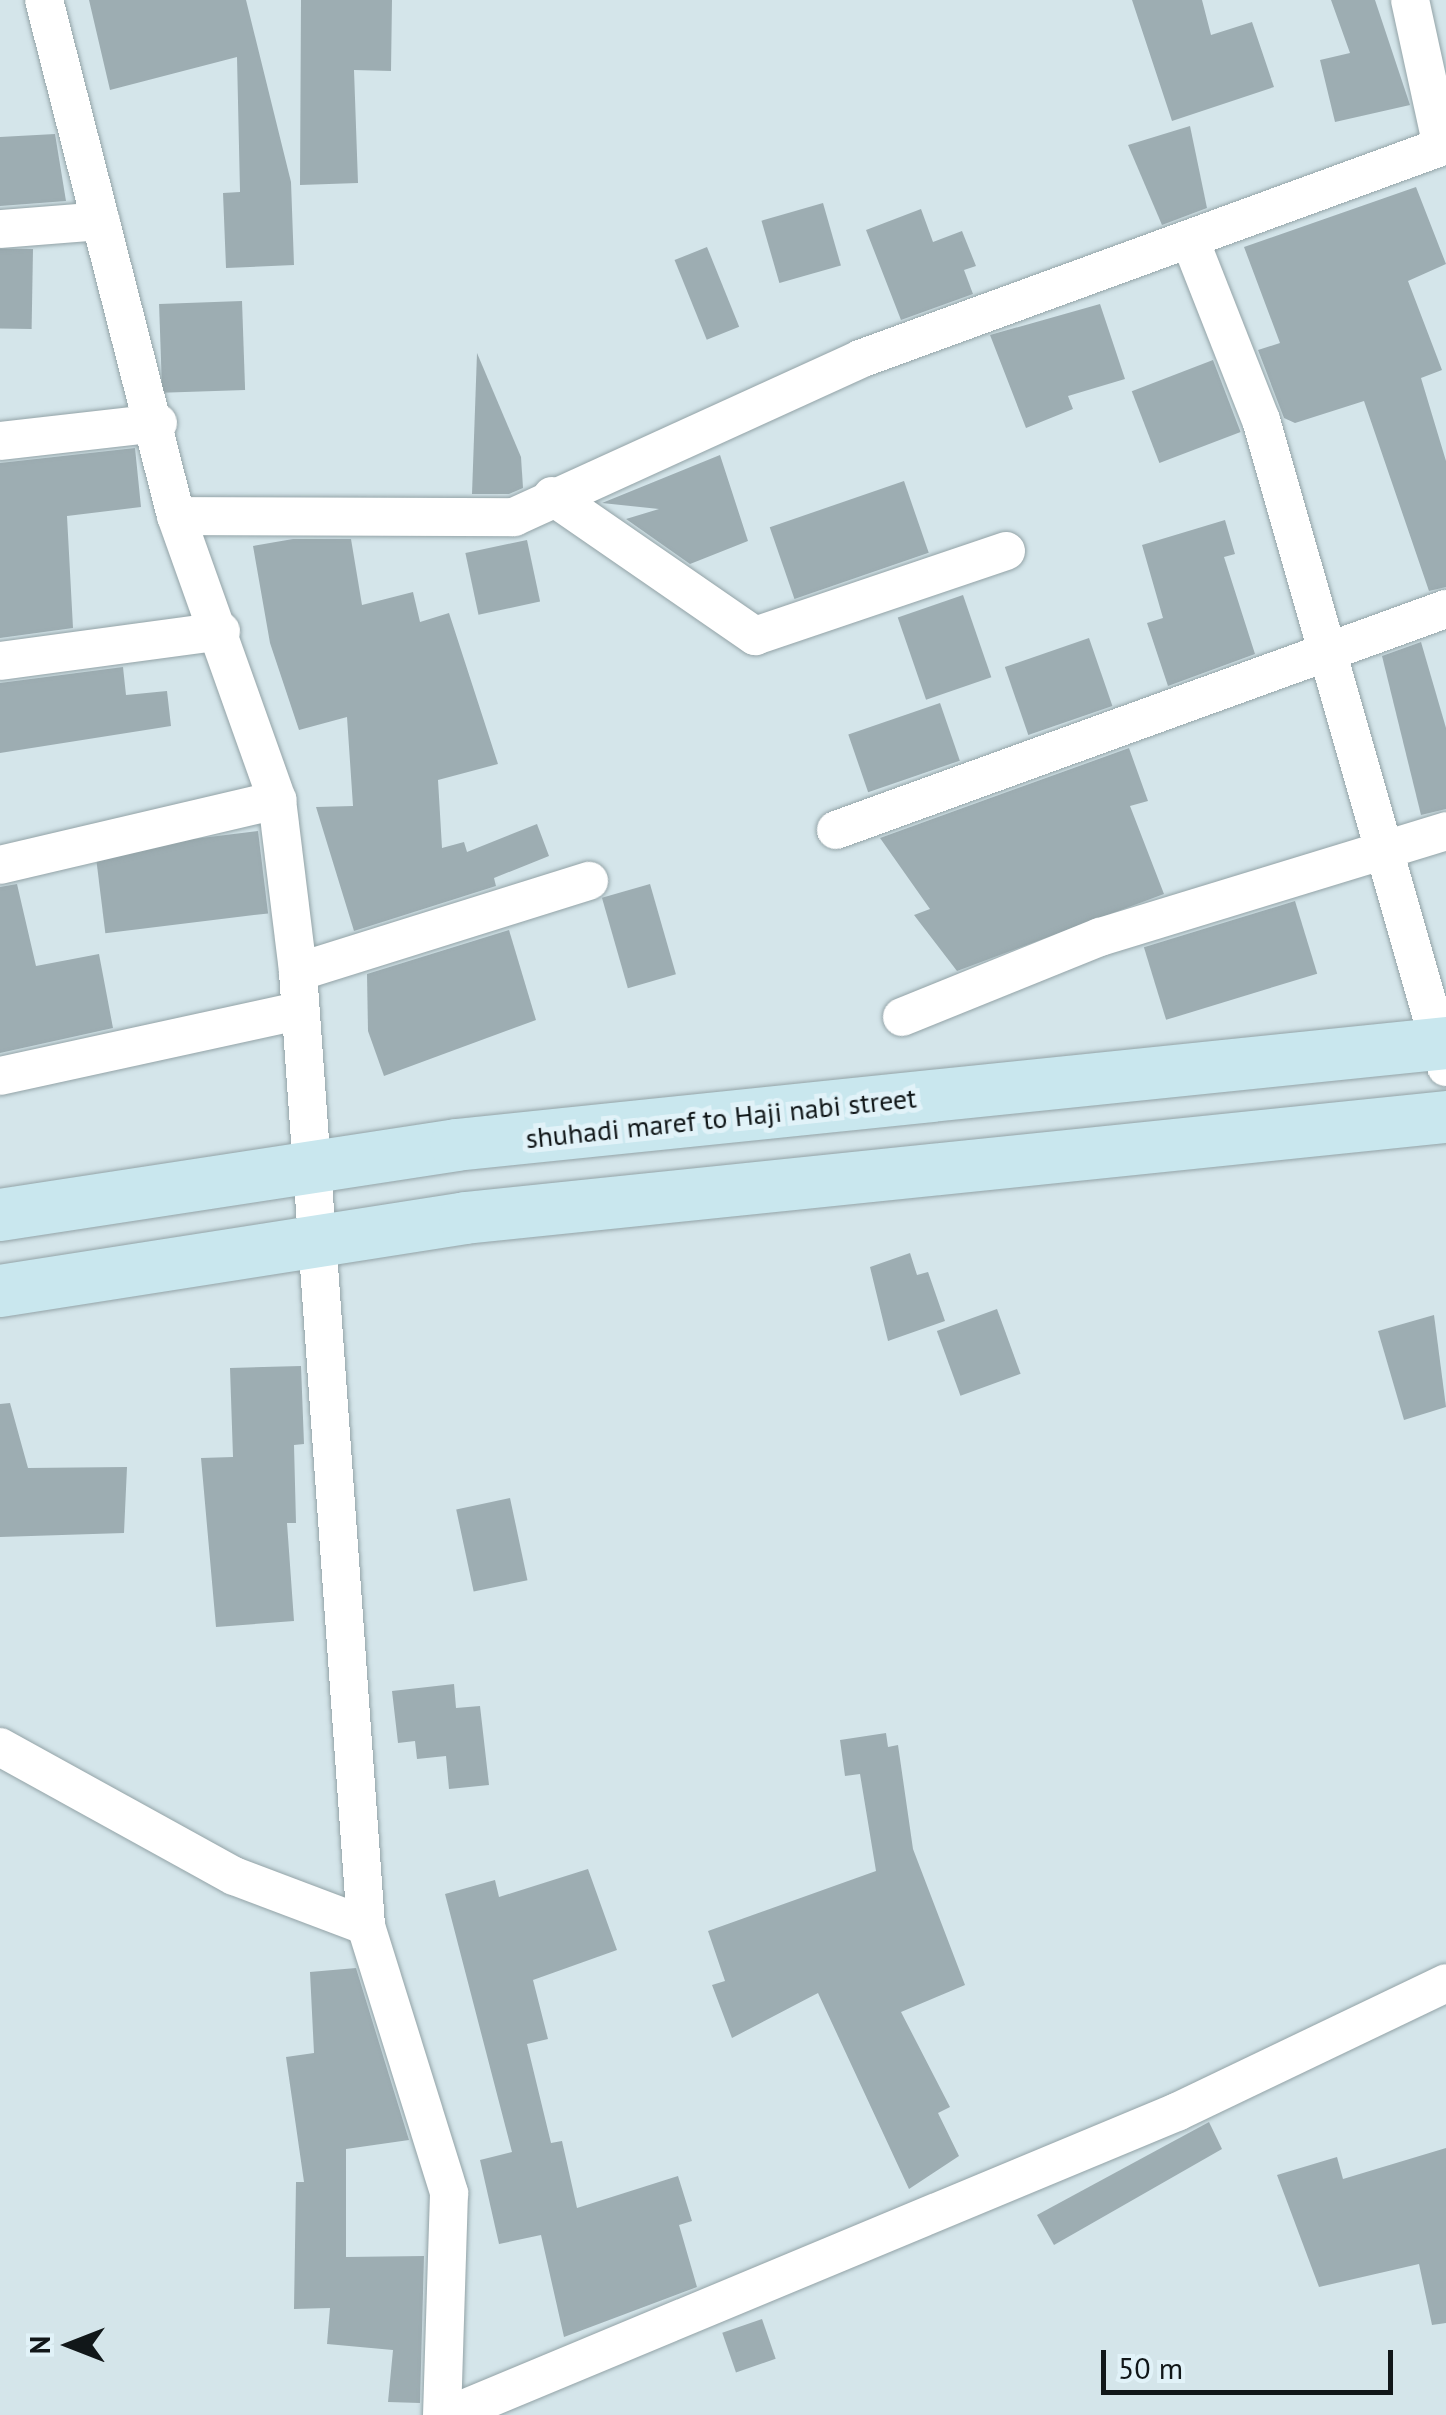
<!DOCTYPE html>
<style>
body{margin:0}
#map{position:relative;width:1446px;height:2415px;overflow:hidden;background:#d4e5ea;font-family:"PT Sans",sans-serif}
div>[style]{position:absolute}
[style*='--x']{left:calc(var(--x)*1px);top:calc(var(--y)*1px);width:calc(var(--w)*1px);rotate:calc(var(--a)*1deg)}
.building>*{inset:0;background:#9dadb2;transform-origin:0 0}
.roads{filter:drop-shadow(0 0 2px #93a3a7) drop-shadow(0 0 2px #93a3a7)}
.street>*{height:38px;margin:-19px;padding:0 19px;transform-origin:19px;border-radius:19px;background:#fff}
.secondary>*{height:52px;margin:-26px;padding:0 26px;transform-origin:26px;border-radius:26px;background:#c9e7ee}
span{translate:-50% -50%;white-space:nowrap;text-align:center;line-height:1.15;-webkit-text-stroke:10px #e1f2f8;paint-order:stroke}
.street-label{font-size:28px;color:#111719}
.north{position:absolute;left:20px;top:2295px;width:100px;height:100px;-webkit-text-stroke:8px #e1f2f8;paint-order:stroke;rotate:270deg;font-size:28px;font-weight:700;line-height:40px;text-align:center;color:#111719}
.north::after{content:'';display:block;margin:auto;width:35px;height:45px;background:#111719;clip-path:polygon(50% 0,100% 100%,50% 72%,0 100%)}
.scale{position:absolute;left:1101px;top:2350px;width:292px;height:45px;box-sizing:border-box;border:5px solid #111719;border-top:0;padding-left:12px;font-size:30px;line-height:35px;white-space:nowrap;color:#111719;-webkit-text-stroke:8px #e1f2f8;paint-order:stroke}
</style>
<div id="map">
<div class="building">
<div style="clip-path:polygon(89px 0,246px 0,291px 182px,294px 265px,226px 268px,223px 193px,240px 192px,237px 57px,110px 90px)"></div>
<div style="clip-path:polygon(301px 0,392px 0,391px 71px,354px 70px,358px 183px,300px 185px)"></div>
<div style="clip-path:polygon(1132px 0,1202px 0,1211px 35px,1252px 22px,1274px 87px,1172px 121px)"></div>
<div style="clip-path:polygon(1331px 0,1375px 0,1410px 105px,1335px 122px,1320px 60px,1350px 53px)"></div>
<div style="clip-path:polygon(1190px 126px,1207px 208px,1162px 225px,1128px 145px)"></div>
<div style="clip-path:polygon(55px 134px,66px 201px,0 206px,0 137px)"></div>
<div style="clip-path:polygon(1416px 187px,1446px 264px,1408px 281px,1442px 370px,1421px 378px,1446px 461px,1446px 587px,1429px 591px,1364px 401px,1295px 423px,1284px 418px,1258px 350px,1280px 343px,1244px 247px)"></div>
<div style="left:823px;top:203px;width:65px;height:64px;rotate:74deg"></div>
<div style="clip-path:polygon(921px 209px,933px 242px,962px 231px,976px 266px,964px 270px,973px 294px,901px 320px,866px 230px)"></div>
<div style="left:707px;top:247px;width:86px;height:35px;rotate:68deg"></div>
<div style="left:33px;top:249px;width:80px;height:33px;rotate:91deg"></div>
<div style="left:242px;top:301px;width:89px;height:83px;rotate:88deg"></div>
<div style="clip-path:polygon(1100px 304px,1125px 379px,1068px 396px,1073px 409px,1026px 428px,990px 335px)"></div>
<div style="clip-path:polygon(477px 353px,521px 457px,523px 488px,509px 494px,472px 494px)"></div>
<div style="left:1213px;top:360px;width:77px;height:87px;rotate:69deg"></div>
<div style="clip-path:polygon(135px 448px,141px 507px,67px 516px,73px 628px,0 638px,0 463px)"></div>
<div style="clip-path:polygon(720px 455px,748px 541px,690px 564px,626px 519px,659px 509px,602px 503px)"></div>
<div style="left:904px;top:481px;width:76px;height:142px;rotate:71deg"></div>
<div style="clip-path:polygon(1225px 520px,1235px 554px,1224px 557px,1255px 654px,1168px 686px,1147px 623px,1163px 618px,1142px 545px)"></div>
<div style="clip-path:polygon(293px 539px,351px 539px,362px 605px,413px 592px,420px 622px,449px 613px,498px 764px,438px 780px,442px 848px,464px 842px,467px 852px,537px 824px,549px 856px,494px 878px,496px 886px,354px 931px,316px 807px,353px 806px,347px 717px,299px 730px,270px 643px,253px 546px)"></div>
<div style="left:527px;top:540px;width:63px;height:63px;rotate:78deg"></div>
<div style="left:963px;top:595px;width:87px;height:69px;rotate:71deg"></div>
<div style="left:1089px;top:638px;width:72px;height:89px;rotate:71deg"></div>
<div style="clip-path:polygon(1421px 642px,1446px 728px,1446px 809px,1421px 815px,1382px 656px)"></div>
<div style="clip-path:polygon(123px 667px,126px 695px,167px 691px,171px 726px,0 753px,0 683px)"></div>
<div style="left:940px;top:703px;width:61px;height:97px;rotate:71deg"></div>
<div style="clip-path:polygon(1129px 748px,1148px 801px,1130px 806px,1164px 894px,957px 971px,914px 915px,930px 909px,880px 838px)"></div>
<div style="left:258px;top:831px;width:83px;height:164px;rotate:83deg"></div>
<div style="clip-path:polygon(17px 884px,36px 966px,99px 954px,113px 1028px,0 1053px,0 887px)"></div>
<div style="left:650px;top:884px;width:94px;height:50px;rotate:74deg"></div>
<div style="left:1295px;top:901px;width:76px;height:158px;rotate:73deg"></div>
<div style="clip-path:polygon(509px 930px,536px 1020px,384px 1076px,368px 1031px,367px 974px)"></div>
<div style="clip-path:polygon(910px 1253px,917px 1275px,928px 1272px,945px 1321px,888px 1341px,870px 1267px)"></div>
<div style="left:997px;top:1309px;width:69px;height:64px;rotate:70deg"></div>
<div style="clip-path:polygon(1434px 1315px,1446px 1407px,1404px 1420px,1378px 1331px)"></div>
<div style="clip-path:polygon(301px 1366px,304px 1444px,294px 1445px,296px 1523px,287px 1523px,294px 1621px,216px 1627px,201px 1458px,233px 1457px,230px 1368px)"></div>
<div style="clip-path:polygon(10px 1403px,28px 1468px,127px 1467px,124px 1533px,0 1537px,0 1404px)"></div>
<div style="left:510px;top:1498px;width:84px;height:55px;rotate:78deg"></div>
<div style="clip-path:polygon(454px 1684px,456px 1708px,480px 1706px,489px 1785px,449px 1789px,446px 1756px,417px 1759px,415px 1741px,398px 1743px,392px 1691px)"></div>
<div style="clip-path:polygon(886px 1733px,888px 1747px,898px 1745px,913px 1849px,965px 1985px,901px 2012px,950px 2107px,938px 2113px,959px 2156px,909px 2189px,818px 1993px,732px 2038px,712px 1985px,725px 1981px,708px 1931px,876px 1871px,860px 1774px,845px 1776px,840px 1740px)"></div>
<div style="clip-path:polygon(588px 1869px,617px 1950px,533px 1980px,548px 2039px,527px 2044px,551px 2143px,562px 2141px,577px 2208px,678px 2176px,692px 2221px,679px 2225px,697px 2287px,564px 2337px,541px 2235px,499px 2244px,480px 2160px,512px 2152px,445px 1894px,495px 1880px,499px 1897px)"></div>
<div style="clip-path:polygon(356px 1968px,409px 2140px,346px 2149px,346px 2257px,424px 2256px,420px 2403px,388px 2402px,393px 2350px,327px 2344px,330px 2308px,294px 2309px,296px 2182px,304px 2182px,286px 2057px,314px 2053px,310px 1972px)"></div>
<div style="clip-path:polygon(1209px 2122px,1222px 2149px,1054px 2245px,1037px 2215px)"></div>
<div style="clip-path:polygon(1446px 2148px,1446px 2323px,1432px 2325px,1419px 2264px,1319px 2287px,1277px 2175px,1337px 2157px,1343px 2179px)"></div>
<div style="left:762px;top:2319px;width:42px;height:42px;rotate:71deg"></div>
</div>
<div class="roads">
<div class="street">
<div style="--x:44;--y:0;--w:533;--a:75.65"></div>
<div style="--x:176;--y:516;--w:301;--a:70.4"></div>
<div style="--x:277;--y:800;--w:173;--a:83"></div>
<div style="--x:298;--y:972;--w:956;--a:85.92"></div>
<div style="--x:366;--y:1926;--w:280;--a:72.7"></div>
<div style="--x:449;--y:2193;--w:222;--a:91.8"></div>
<div style="--x:1410;--y:0;--w:150;--a:77.7"></div>
<div style="--x:0;--y:229;--w:101;--a:-4.5"></div>
<div style="--x:1190;--y:240;--w:193;--a:68.5"></div>
<div style="--x:1261;--y:420;--w:673;--a:74.04"></div>
<div style="--x:0;--y:441;--w:159;--a:-6.5"></div>
<div style="--x:552;--y:496;--w:247;--a:34.6"></div>
<div style="--x:755;--y:636;--w:265;--a:-18.7"></div>
<div style="--x:176;--y:516;--w:338;--a:0.2"></div>
<div style="--x:514;--y:517;--w:380;--a:-24.5"></div>
<div style="--x:860;--y:359;--w:624;--a:-20.06"></div>
<div style="--x:0;--y:661;--w:223;--a:-7.7"></div>
<div style="--x:836;--y:830;--w:649;--a:-19.92"></div>
<div style="--x:0;--y:865;--w:285;--a:-13.2"></div>
<div style="--x:298;--y:972;--w:305;--a:-17.4"></div>
<div style="--x:902;--y:1017;--w:214;--a:-22"></div>
<div style="--x:1100;--y:937;--w:362;--a:-17"></div>
<div style="--x:0;--y:1076;--w:306;--a:-12.3"></div>
<div style="--x:0;--y:1747;--w:267;--a:28.9"></div>
<div style="--x:234;--y:1876;--w:141;--a:20.7"></div>
<div style="--x:449;--y:2415;--w:789;--a:-22.6"></div>
<div style="--x:1177;--y:2112;--w:298;--a:-25.6"></div>
</div>
<div class="secondary">
<div style="--x:0;--y:1215;--w:461;--a:-8.7"></div>
<div style="--x:456;--y:1145;--w:995;--a:-5.88"></div>
<div style="--x:0;--y:1291;--w:471;--a:-8.9"></div>
<div style="--x:465;--y:1218;--w:986;--a:-5.88"></div>
</div>
</div>
<div class="street-label">
<span style="left:721px;top:1118px;rotate:-6deg">shuhadi maref to Haji nabi street</span>
</div>
<div class="north">N</div>
<div class="scale">50 m</div>
</div>
